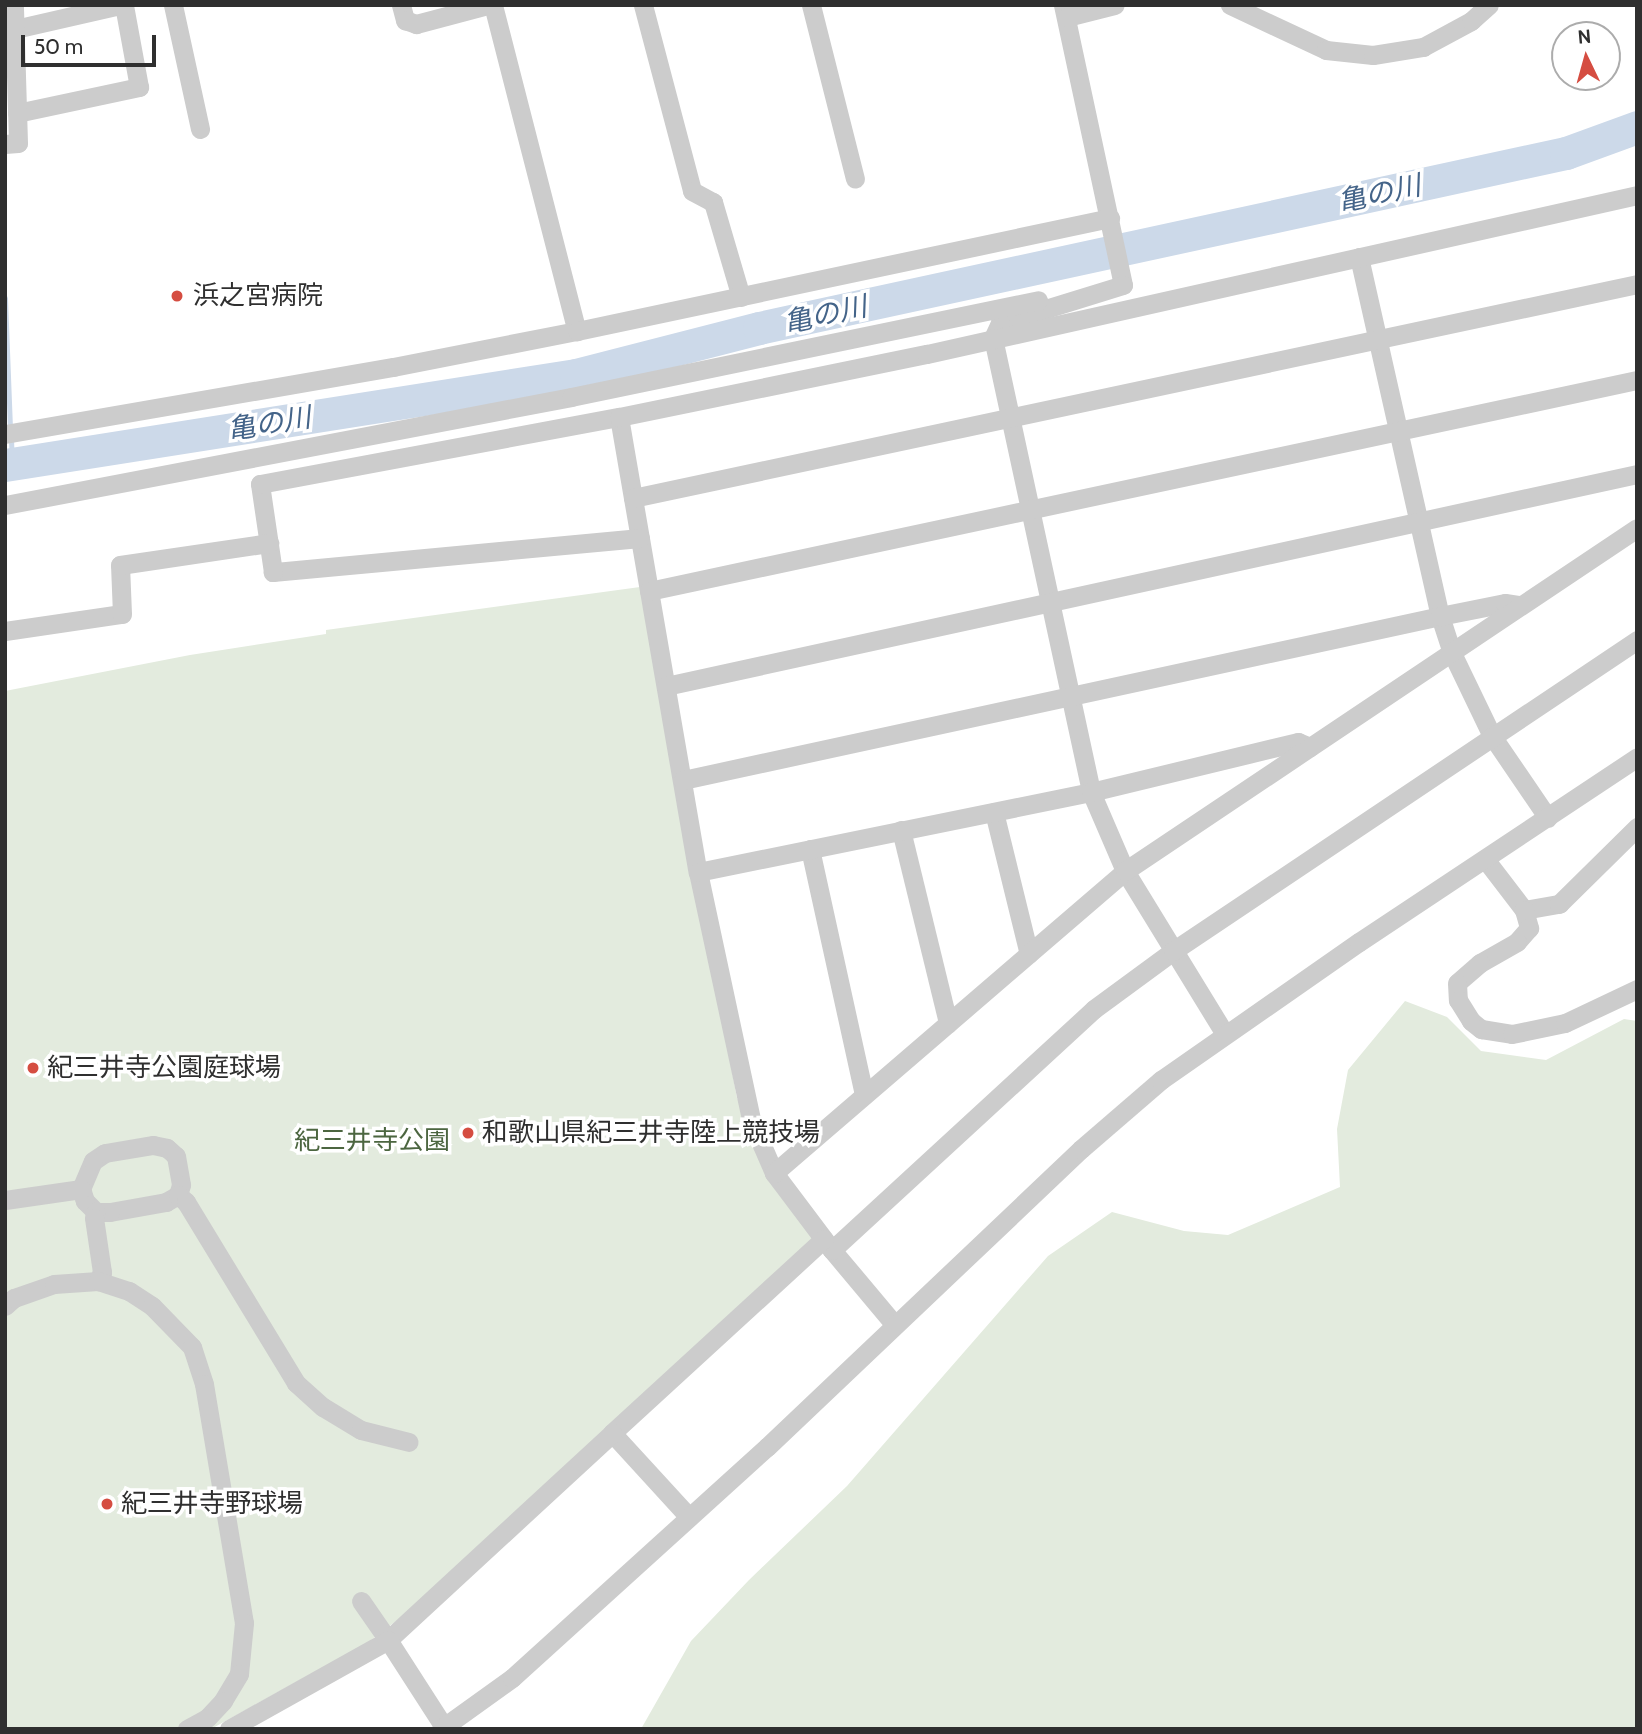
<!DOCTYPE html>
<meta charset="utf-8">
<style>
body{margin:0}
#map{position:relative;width:1642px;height:1734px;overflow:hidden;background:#fff;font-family:Cabin,"Noto Sans JP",sans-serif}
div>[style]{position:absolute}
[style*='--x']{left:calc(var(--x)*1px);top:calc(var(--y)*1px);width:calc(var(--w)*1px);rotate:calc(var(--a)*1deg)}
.green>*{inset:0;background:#e3ebde}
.stream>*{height:5px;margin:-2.5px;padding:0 2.5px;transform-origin:2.5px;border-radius:2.5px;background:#ccd9e9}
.river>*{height:33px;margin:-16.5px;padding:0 16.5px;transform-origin:16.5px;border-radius:16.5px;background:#ccd9e9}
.minor>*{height:19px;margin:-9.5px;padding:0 9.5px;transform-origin:9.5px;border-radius:9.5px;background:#ccc}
.dots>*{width:19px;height:19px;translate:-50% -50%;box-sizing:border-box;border:4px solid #fff;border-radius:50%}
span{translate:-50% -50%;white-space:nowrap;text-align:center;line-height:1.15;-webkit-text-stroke:7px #fff;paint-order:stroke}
.poi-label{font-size:26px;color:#2f2f2f}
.left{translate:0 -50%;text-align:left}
.park-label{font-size:26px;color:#4c6640}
.water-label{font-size:28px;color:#446489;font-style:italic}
.frame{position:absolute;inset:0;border:7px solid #2f2f2f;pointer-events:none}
.north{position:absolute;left:1551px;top:21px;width:70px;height:70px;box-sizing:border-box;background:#fff;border:2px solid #acacac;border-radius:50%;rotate:355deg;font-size:19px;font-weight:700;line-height:28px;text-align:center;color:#2f2f2f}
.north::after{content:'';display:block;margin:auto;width:24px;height:32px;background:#d54d41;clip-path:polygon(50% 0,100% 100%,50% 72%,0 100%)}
.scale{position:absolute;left:21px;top:35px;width:135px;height:32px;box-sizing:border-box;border:4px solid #2f2f2f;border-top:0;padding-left:9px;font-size:21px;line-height:24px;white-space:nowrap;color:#2f2f2f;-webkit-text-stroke:5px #fff;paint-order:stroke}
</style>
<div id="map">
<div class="green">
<div style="clip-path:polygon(640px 587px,737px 1098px,812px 1239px,404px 1615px,367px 1643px,211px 1729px,5px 1729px,5px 691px,190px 655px,326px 634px,326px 630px)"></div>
<div style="clip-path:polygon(1405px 1001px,1447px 1017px,1481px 1051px,1546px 1060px,1624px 1019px,1637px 1021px,1637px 1729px,641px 1729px,691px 1641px,749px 1580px,847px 1486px,1048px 1256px,1112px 1212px,1184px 1231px,1228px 1235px,1340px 1187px,1337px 1129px,1348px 1070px)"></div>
</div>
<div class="stream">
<div style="--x:5;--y:298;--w:130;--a:87.8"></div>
<div style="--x:11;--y:438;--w:26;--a:88"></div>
</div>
<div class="river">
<div style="--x:5;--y:465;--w:578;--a:-8.96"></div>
<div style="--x:576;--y:375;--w:189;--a:-14.4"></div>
<div style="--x:759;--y:328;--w:826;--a:-12.24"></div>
<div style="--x:1566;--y:153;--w:76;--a:-20.1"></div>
</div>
<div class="minor">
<div style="--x:173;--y:5;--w:127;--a:77.7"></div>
<div style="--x:401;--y:5;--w:16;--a:75"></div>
<div style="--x:405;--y:20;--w:12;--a:20"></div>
<div style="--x:416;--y:24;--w:74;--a:-14.8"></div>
<div style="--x:493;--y:5;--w:337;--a:75.6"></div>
<div style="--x:643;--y:5;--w:192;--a:75.2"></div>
<div style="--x:692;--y:191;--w:24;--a:28"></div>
<div style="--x:713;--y:202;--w:99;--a:73.6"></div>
<div style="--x:811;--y:5;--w:179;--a:75.8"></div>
<div style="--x:1063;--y:5;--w:286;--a:77.9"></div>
<div style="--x:1123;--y:285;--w:129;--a:162.8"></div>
<div style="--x:1000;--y:323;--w:17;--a:115"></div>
<div style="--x:993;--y:338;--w:464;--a:77.8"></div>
<div style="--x:1091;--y:792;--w:86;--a:66.7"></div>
<div style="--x:1125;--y:871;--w:191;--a:58.5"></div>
<div style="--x:1230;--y:5;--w:106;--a:25.1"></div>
<div style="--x:1326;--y:50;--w:47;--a:6.1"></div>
<div style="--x:1373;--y:55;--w:51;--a:-9.1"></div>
<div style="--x:1423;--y:47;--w:55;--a:-28.4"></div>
<div style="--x:1471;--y:21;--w:24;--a:-42"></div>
<div style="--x:1067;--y:17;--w:49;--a:-14"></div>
<div style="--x:15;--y:29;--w:108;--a:-12.9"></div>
<div style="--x:17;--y:113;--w:125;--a:-12"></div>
<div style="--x:139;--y:87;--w:83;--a:-100.4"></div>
<div style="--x:5;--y:144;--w:13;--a:-4"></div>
<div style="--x:18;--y:143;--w:138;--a:-91.7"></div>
<div style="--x:1359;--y:257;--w:368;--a:77.3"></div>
<div style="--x:1440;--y:616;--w:39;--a:72"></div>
<div style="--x:1452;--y:653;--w:92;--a:64.3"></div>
<div style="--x:1492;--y:736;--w:99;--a:55.7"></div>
<div style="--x:619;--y:417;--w:462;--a:80.2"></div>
<div style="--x:698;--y:872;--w:254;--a:77.9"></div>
<div style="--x:751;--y:1120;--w:58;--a:66.5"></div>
<div style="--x:774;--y:1173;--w:96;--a:53"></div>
<div style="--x:832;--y:1250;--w:97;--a:50"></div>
<div style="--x:5;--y:434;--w:394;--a:-9.8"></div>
<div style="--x:393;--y:367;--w:187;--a:-11.1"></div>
<div style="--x:577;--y:331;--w:545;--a:-11.97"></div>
<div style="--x:633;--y:498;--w:1027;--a:-12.03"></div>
<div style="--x:5;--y:505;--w:576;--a:-10.8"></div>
<div style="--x:571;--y:397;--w:477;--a:-11.7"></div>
<div style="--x:640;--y:538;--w:369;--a:174.7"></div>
<div style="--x:273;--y:572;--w:89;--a:-98.4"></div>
<div style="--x:260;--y:484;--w:365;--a:-10.6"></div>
<div style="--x:619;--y:417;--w:314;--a:-11.6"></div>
<div style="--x:927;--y:354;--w:728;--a:-12.62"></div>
<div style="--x:649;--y:591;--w:1010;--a:-12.06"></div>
<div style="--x:5;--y:631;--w:118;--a:-8.3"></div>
<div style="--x:122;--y:614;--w:49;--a:-92.3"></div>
<div style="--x:120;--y:565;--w:151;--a:-8.4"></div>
<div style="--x:666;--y:686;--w:994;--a:-12.32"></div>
<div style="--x:683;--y:780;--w:775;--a:-12.22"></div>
<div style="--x:1440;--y:616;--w:66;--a:-11.3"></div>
<div style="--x:1505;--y:603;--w:15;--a:8"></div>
<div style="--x:994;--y:812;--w:146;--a:76.2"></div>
<div style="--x:901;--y:830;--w:199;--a:76.3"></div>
<div style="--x:810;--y:849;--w:252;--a:77.6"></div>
<div style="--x:1485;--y:859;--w:64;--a:52.6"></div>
<div style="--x:1524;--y:910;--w:36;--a:-10"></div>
<div style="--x:1559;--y:904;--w:110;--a:-44.6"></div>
<div style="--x:698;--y:872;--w:401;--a:-11.5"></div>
<div style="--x:1091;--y:792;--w:213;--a:-13.6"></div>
<div style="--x:1298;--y:742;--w:13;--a:23"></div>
<div style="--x:1524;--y:910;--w:19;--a:74"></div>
<div style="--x:1529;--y:928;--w:18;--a:131"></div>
<div style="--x:1517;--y:942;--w:43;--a:150.4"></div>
<div style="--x:1480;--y:963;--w:30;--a:139"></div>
<div style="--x:1457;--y:983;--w:17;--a:87"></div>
<div style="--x:1458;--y:1000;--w:25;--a:58"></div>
<div style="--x:1471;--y:1021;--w:13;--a:39"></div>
<div style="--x:1481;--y:1029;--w:31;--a:9"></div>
<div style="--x:1512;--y:1034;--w:54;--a:-11.7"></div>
<div style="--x:1565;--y:1023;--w:80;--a:-25.3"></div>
<div style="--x:153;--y:1145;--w:14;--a:12"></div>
<div style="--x:167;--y:1148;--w:12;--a:42"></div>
<div style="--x:176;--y:1156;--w:29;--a:80"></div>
<div style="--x:181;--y:1185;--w:10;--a:107"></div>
<div style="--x:178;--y:1195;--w:14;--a:150"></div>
<div style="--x:166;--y:1202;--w:57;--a:169.9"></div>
<div style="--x:110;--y:1212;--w:14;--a:180"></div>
<div style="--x:96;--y:1212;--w:16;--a:-135"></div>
<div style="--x:85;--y:1201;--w:13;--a:-108"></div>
<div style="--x:81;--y:1189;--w:30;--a:-67"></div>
<div style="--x:93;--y:1161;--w:14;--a:-34"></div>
<div style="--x:105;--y:1153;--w:49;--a:-9.5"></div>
<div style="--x:774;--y:1173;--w:463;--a:-40.7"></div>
<div style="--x:1125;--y:871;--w:616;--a:-33.82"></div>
<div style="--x:178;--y:1195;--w:11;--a:41"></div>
<div style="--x:186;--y:1202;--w:212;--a:58.7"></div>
<div style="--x:296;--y:1383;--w:36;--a:42"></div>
<div style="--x:323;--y:1407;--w:44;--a:31.2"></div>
<div style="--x:361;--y:1430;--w:49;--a:14"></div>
<div style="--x:5;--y:1200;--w:77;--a:-8.2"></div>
<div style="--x:96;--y:1212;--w:6;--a:108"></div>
<div style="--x:94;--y:1218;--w:55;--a:81.6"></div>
<div style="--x:102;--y:1272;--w:10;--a:114"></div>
<div style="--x:832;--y:1250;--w:356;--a:-42.6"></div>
<div style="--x:1094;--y:1009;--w:98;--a:-36.3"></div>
<div style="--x:1173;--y:951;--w:559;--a:-33.83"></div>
<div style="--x:5;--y:1306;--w:12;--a:-42"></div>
<div style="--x:14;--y:1298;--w:42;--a:-19.3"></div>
<div style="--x:54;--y:1284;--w:44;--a:-3.9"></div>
<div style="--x:98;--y:1281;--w:33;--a:18"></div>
<div style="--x:129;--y:1291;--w:27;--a:33"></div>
<div style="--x:152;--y:1306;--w:57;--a:45.7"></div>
<div style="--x:192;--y:1347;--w:39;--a:72"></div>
<div style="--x:204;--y:1384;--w:242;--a:80.5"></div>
<div style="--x:244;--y:1623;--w:51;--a:95.6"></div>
<div style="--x:239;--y:1674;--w:31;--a:121"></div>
<div style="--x:223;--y:1701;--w:23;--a:133"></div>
<div style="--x:207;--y:1718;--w:23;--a:151"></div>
<div style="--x:689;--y:1517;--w:114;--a:-132.5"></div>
<div style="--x:612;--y:1433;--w:287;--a:-42.5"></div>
<div style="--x:361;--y:1601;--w:47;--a:55.3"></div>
<div style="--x:388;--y:1640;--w:305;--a:-42.7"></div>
<div style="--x:229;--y:1729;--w:182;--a:-29.2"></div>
<div style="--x:388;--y:1640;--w:103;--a:57.2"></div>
<div style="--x:441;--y:1729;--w:87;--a:-35.7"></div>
<div style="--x:512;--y:1678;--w:344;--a:-42.2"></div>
<div style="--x:767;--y:1447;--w:433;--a:-43.5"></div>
<div style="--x:1081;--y:1149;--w:106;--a:-40.8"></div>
<div style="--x:1161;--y:1080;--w:241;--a:-34.9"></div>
<div style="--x:1359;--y:942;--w:334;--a:-33.6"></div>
</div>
<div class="dots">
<div style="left:177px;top:296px;background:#d54d41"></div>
<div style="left:33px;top:1068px;background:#d54d41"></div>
<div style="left:468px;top:1133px;background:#d54d41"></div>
<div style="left:107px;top:1504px;background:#d54d41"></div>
</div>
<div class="poi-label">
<span class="left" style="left:193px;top:296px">浜之宮病院</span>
<span class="left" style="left:47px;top:1068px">紀三井寺公園庭球場</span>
<span class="left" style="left:482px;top:1133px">和歌山県紀三井寺陸上競技場</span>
<span class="left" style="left:121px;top:1504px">紀三井寺野球場</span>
</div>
<div class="park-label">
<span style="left:372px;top:1141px">紀三井寺公園</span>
</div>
<div class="water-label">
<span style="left:1379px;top:193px;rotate:-12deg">亀の川</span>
<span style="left:825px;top:314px;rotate:-12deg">亀の川</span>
<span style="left:269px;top:423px;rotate:-9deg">亀の川</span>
</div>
<div class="frame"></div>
<div class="north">N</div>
<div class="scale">50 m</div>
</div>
